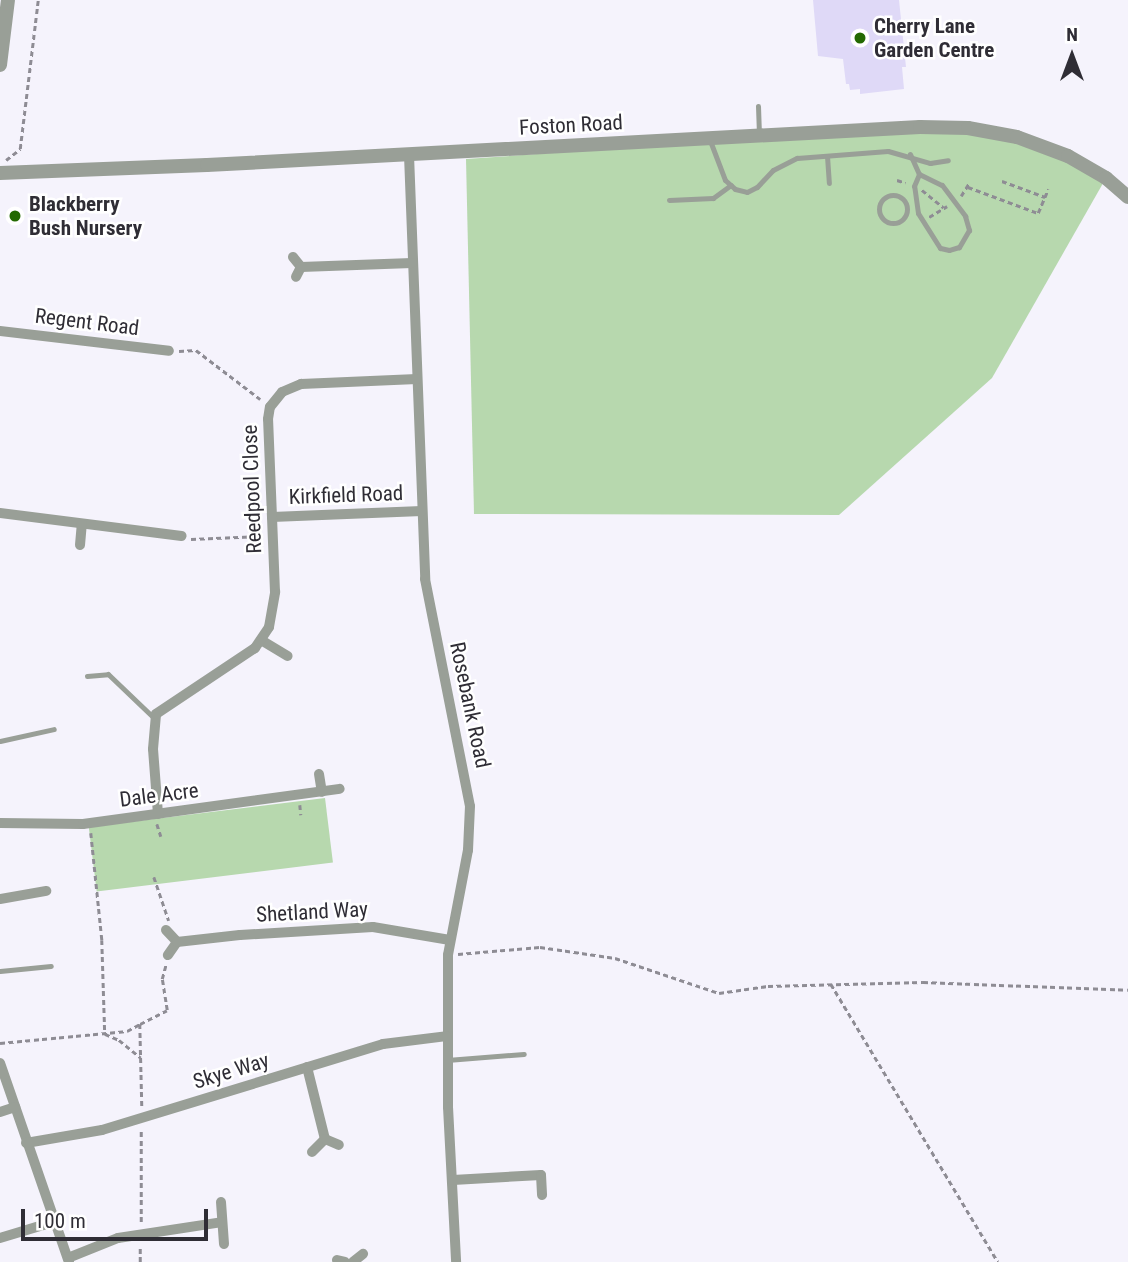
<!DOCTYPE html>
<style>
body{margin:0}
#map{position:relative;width:1128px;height:1262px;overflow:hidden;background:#f5f3fc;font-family:"Roboto Condensed",sans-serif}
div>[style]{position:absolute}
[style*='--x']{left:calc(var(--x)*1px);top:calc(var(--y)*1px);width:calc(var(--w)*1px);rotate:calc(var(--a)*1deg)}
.green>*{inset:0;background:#b7d8ae;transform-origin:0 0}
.building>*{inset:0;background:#dfd9f7}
.path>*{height:2.5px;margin-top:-1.25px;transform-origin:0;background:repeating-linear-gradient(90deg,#8e8c94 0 5px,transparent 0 8.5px)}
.service>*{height:5px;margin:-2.5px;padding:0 2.5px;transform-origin:2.5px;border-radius:2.5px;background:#999f97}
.service>.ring{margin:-2.5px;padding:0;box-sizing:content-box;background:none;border:5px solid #999f97;border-radius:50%}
.minor>*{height:10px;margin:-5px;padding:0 5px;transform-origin:5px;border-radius:5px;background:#999f97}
.tertiary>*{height:14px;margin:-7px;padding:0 7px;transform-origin:7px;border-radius:7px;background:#999f97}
.dots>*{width:19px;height:19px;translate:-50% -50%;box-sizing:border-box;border:4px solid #fff;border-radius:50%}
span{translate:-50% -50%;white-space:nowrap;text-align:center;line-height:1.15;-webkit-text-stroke:5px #fff;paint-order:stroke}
.poi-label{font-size:21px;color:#2f2d35;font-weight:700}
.left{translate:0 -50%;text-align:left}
.street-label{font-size:21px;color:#2f2d35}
.north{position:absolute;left:1037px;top:21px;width:70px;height:70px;-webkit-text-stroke:5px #fff;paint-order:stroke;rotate:0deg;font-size:19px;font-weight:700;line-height:28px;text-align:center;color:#2f2d35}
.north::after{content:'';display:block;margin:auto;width:24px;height:32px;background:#2f2d35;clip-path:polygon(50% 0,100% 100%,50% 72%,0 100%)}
.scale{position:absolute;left:21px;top:1209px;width:187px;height:32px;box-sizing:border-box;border:4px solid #2f2d35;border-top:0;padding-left:9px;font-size:21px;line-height:24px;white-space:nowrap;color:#2f2d35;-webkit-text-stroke:5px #fff;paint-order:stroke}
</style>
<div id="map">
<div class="green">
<div style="clip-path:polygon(920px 127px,992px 132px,1106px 178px,992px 378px,839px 515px,474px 514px,466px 159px)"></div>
<div style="left:325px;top:798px;width:65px;height:238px;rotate:83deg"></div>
</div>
<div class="building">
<div style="clip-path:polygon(813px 0,899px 0,906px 67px,902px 67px,904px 89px,860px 94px,860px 89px,850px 90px,849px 84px,846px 84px,843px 59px,818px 56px)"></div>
</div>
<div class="path">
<div style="--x:6;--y:160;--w:18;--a:-38"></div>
<div style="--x:20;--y:149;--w:150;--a:-83.1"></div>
<div style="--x:897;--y:180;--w:9;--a:18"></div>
<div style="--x:1002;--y:181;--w:46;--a:20.4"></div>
<div style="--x:968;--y:187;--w:75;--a:20.4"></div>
<div style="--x:1038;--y:213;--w:26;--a:-67"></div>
<div style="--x:922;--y:190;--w:28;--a:39"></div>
<div style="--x:961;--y:196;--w:15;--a:-58"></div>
<div style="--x:929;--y:217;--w:21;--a:-31"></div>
<div style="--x:179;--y:351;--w:17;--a:-3"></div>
<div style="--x:196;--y:350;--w:81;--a:37.4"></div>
<div style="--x:191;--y:539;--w:70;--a:-2.5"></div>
<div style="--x:300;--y:805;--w:10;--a:84"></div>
<div style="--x:157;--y:824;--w:13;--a:72"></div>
<div style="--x:91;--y:833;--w:108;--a:84.1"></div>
<div style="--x:102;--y:940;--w:94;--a:88.2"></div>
<div style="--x:105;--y:1034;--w:15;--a:23"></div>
<div style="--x:119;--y:1040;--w:28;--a:39"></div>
<div style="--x:154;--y:877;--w:46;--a:71.2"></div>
<div style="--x:458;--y:954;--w:82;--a:-4.9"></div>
<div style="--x:540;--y:947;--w:76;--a:8.3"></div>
<div style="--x:615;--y:958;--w:110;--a:18.6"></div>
<div style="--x:719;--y:993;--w:49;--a:-8.1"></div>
<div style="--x:768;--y:986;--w:155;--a:-1.5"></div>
<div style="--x:923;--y:982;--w:205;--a:2.2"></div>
<div style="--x:831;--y:984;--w:324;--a:59"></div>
<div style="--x:140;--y:1024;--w:30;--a:-27"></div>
<div style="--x:167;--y:1010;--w:31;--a:-99"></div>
<div style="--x:162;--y:979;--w:16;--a:-75"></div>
<div style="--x:0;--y:1043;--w:128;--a:-5.4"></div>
<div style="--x:127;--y:1031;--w:15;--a:-28"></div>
<div style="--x:140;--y:1024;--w:82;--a:88.6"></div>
<div style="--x:141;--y:1222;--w:92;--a:-90"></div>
<div style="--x:140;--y:1262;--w:16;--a:-90"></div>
</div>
<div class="service">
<div style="--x:758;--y:106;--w:28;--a:88"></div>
<div style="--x:709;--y:138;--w:45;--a:69.1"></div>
<div style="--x:725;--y:180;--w:13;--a:42"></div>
<div style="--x:735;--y:189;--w:12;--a:14"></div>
<div style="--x:747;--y:192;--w:11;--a:-27"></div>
<div style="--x:757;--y:187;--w:23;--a:-47"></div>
<div style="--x:773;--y:170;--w:27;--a:-27"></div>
<div style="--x:797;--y:158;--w:91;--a:-4.4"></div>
<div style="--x:888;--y:151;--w:44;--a:15.9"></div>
<div style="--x:930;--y:163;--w:18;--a:-9"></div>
<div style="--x:910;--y:154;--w:22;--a:66"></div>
<div style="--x:919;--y:174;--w:25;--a:26"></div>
<div style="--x:942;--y:185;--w:39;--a:53"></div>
<div style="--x:965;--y:216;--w:15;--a:74"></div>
<div style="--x:969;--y:230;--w:20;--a:120"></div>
<div style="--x:959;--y:247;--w:10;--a:163"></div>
<div style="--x:949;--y:250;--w:9;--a:-167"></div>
<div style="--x:940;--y:248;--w:41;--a:-122.2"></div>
<div style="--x:918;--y:213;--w:27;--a:-98"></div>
<div style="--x:914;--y:186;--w:13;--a:-67"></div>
<div style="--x:827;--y:156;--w:27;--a:86"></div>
<div class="ring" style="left:879px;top:195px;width:23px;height:23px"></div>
<div style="--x:669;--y:200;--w:44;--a:-2.6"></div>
<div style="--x:713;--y:198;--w:22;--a:-36"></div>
<div style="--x:87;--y:676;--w:21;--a:-5"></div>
<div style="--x:108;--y:674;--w:64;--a:43.7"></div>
<div style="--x:0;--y:741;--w:55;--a:-12.5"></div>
<div style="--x:0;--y:971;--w:51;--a:-5.6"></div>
<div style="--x:447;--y:1060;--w:77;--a:-4.5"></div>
</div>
<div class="minor">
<div style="--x:409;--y:155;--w:424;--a:87.8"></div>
<div style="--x:425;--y:579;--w:231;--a:78.8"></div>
<div style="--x:470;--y:806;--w:44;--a:92.6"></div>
<div style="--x:468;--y:850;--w:107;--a:100.8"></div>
<div style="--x:448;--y:955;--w:152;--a:90"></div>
<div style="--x:448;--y:1107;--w:155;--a:87"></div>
<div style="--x:293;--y:257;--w:13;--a:51"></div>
<div style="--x:301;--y:267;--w:11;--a:117"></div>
<div style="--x:301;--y:267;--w:111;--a:-2.1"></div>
<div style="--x:0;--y:331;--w:170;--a:6.7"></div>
<div style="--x:0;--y:513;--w:183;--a:7.2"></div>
<div style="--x:272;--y:517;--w:150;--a:-2.3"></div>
<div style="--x:80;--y:545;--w:21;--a:-85"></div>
<div style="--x:261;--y:640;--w:31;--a:31"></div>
<div style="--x:319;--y:774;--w:18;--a:81"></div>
<div style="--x:158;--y:814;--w:65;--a:-94.4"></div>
<div style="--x:153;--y:749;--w:35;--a:-85"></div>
<div style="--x:156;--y:714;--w:119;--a:-33.7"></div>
<div style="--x:255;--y:648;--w:25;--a:-56"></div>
<div style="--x:269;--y:627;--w:36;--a:-80"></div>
<div style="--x:275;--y:592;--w:173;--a:-92.3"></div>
<div style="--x:268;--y:419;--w:12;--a:-81"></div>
<div style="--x:270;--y:407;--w:19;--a:-51"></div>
<div style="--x:282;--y:392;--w:21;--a:-23"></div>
<div style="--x:301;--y:384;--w:116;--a:-2.5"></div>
<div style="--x:0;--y:823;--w:83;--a:0.7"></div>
<div style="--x:83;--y:824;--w:259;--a:-7.8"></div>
<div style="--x:0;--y:899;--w:47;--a:-9.9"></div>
<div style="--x:166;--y:930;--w:16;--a:47"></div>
<div style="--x:177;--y:942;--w:16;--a:125"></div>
<div style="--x:177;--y:942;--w:63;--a:-6.3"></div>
<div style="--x:240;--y:935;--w:133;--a:-3.4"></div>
<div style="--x:373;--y:927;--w:78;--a:9.6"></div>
<div style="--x:0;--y:1063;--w:211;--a:70.9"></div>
<div style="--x:307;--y:1067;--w:74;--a:76"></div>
<div style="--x:0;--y:1112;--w:16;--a:-18"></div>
<div style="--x:26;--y:1143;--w:77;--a:-9.7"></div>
<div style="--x:102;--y:1130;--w:294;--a:-17"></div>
<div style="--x:383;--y:1044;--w:64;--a:-7.1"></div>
<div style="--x:312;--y:1152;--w:18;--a:-45"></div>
<div style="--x:325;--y:1139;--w:15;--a:23"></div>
<div style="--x:453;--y:1180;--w:88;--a:-3.3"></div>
<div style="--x:541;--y:1175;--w:20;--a:87"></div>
<div style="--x:221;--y:1202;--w:42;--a:85.9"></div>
<div style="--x:0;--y:1238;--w:55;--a:-16.8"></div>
<div style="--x:68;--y:1258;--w:54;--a:-21.8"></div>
<div style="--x:118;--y:1238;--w:105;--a:-8.7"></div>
<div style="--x:337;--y:1260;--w:8;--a:14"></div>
<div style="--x:353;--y:1262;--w:13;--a:-39"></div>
</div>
<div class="tertiary">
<div style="--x:0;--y:65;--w:65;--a:-83"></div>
<div style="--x:0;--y:173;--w:207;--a:-2.2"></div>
<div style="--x:207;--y:165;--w:714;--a:-3.05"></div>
<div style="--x:920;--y:127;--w:48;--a:1.2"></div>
<div style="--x:968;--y:128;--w:50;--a:10.4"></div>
<div style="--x:1017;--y:137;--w:54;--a:20.4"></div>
<div style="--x:1068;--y:156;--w:44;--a:30.1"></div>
<div style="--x:1106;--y:178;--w:29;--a:41"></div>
</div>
<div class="dots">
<div style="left:860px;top:38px;background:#236901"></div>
<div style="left:15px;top:216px;background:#236901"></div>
</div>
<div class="poi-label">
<span class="left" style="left:874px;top:38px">Cherry Lane<br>Garden Centre</span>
<span class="left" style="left:29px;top:216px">Blackberry<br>Bush Nursery</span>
</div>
<div class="street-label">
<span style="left:571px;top:125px;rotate:-3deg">Foston Road</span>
<span style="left:87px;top:322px;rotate:7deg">Regent Road</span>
<span style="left:252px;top:489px;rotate:-92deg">Reedpool Close</span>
<span style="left:346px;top:495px;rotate:-2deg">Kirkfield Road</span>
<span style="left:470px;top:705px;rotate:78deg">Rosebank Road</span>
<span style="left:159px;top:795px;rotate:-7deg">Dale Acre</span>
<span style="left:312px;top:912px;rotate:-3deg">Shetland Way</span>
<span style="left:231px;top:1071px;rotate:-17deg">Skye Way</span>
</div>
<div class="north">N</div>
<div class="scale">100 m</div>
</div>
